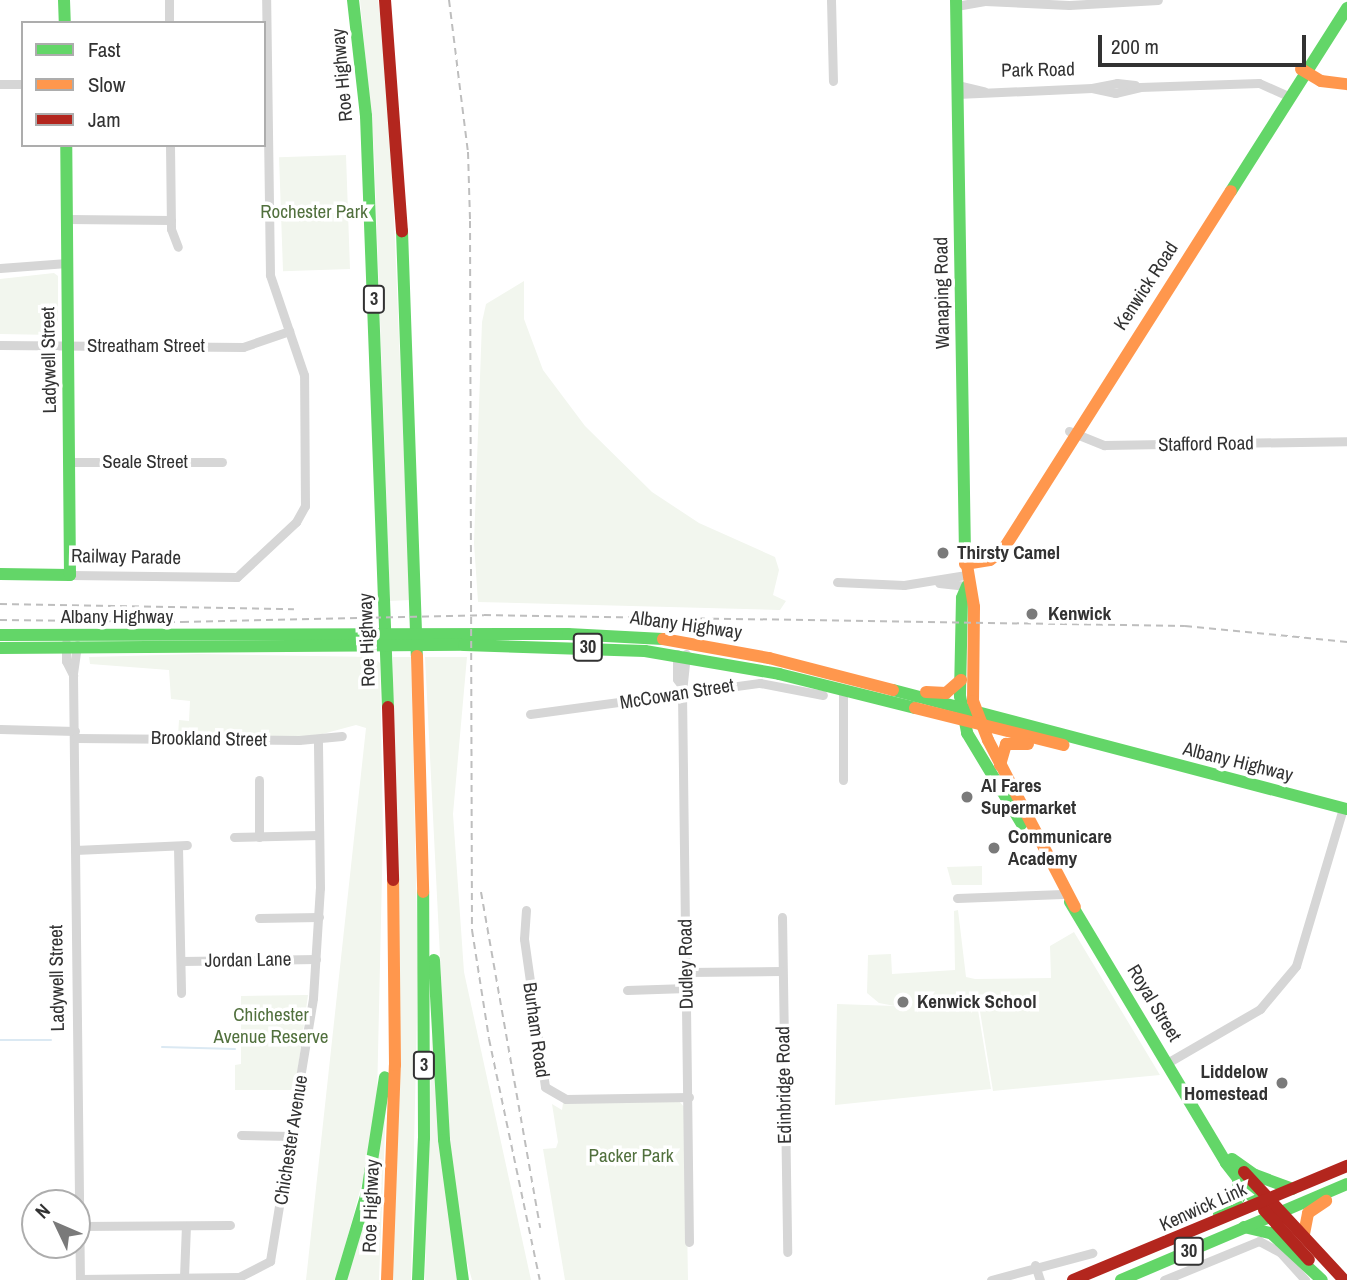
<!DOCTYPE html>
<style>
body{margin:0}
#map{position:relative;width:1347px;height:1280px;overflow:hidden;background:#fff;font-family:"Archivo Narrow",sans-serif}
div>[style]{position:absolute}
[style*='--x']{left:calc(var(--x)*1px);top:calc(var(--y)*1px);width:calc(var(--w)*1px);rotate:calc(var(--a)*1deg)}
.green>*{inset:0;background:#f2f6ee;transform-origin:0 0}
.stream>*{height:2px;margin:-1px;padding:0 1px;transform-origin:1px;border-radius:1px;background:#dbe9f3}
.street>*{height:9px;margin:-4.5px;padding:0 4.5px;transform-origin:4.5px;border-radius:4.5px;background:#d6d6d6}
.fast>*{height:12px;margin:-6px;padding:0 6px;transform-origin:6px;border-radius:6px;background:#63d668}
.slow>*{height:12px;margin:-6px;padding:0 6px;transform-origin:6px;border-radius:6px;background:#ff974d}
.jam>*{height:12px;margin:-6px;padding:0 6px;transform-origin:6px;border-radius:6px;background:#b3261e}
.rail>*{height:2px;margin-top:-1px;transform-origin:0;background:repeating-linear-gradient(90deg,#bebebe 0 7px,transparent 0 12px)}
.dots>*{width:19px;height:19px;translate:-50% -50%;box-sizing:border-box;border:4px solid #fff;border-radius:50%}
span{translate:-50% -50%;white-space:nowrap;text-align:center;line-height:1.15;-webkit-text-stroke:7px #fff;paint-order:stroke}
.shield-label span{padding:2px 5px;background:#fff;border:2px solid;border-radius:5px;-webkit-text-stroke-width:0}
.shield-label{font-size:18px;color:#323232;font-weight:700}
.street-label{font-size:19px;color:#323232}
.park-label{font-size:19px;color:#51703d}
.poi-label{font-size:19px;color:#323232;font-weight:700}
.left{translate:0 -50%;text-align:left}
.right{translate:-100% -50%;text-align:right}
.legend{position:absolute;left:21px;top:21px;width:245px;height:126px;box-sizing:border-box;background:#fff;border:2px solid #adadad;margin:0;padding:9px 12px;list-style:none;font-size:21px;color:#323232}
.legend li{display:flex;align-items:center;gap:14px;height:35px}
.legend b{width:35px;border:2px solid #adadad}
.north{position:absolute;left:21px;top:1189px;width:70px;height:70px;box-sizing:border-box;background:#fff;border:2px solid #adadad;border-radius:50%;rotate:314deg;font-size:19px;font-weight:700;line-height:28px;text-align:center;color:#323232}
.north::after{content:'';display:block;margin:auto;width:24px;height:32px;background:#7a7a7a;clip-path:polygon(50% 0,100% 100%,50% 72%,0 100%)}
.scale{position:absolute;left:1098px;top:35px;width:208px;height:32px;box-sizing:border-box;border:4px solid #323232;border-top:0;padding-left:9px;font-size:21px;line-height:24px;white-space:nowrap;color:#323232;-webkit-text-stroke:5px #fff;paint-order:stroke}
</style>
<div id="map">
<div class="green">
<div style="clip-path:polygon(360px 0,378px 0,388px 75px,410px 600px,390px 601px,374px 149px)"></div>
<div style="left:346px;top:155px;width:114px;height:67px;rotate:88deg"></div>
<div style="clip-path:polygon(54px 273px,58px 276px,58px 330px,54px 335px,0 334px,0 279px)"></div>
<div style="clip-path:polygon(524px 281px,524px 319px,543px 370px,585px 426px,652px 492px,699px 523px,775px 557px,779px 570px,773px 595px,786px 601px,780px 610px,478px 602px,474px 543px,482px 322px,486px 304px)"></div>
<div style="clip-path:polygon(199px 654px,373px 657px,380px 663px,383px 831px,377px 1098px,366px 1168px,336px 1280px,306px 1280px,366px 728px,356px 725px,315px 736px,178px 736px,179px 720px,189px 721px,190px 701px,171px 699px,169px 670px,90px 664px,89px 657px)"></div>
<div style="clip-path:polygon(393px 657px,411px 657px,418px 969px,411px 1280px,392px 1280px)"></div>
<div style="clip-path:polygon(425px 657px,467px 657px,453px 814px,464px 972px,531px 1280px,472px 1280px,465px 1255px,450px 1156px)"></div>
<div style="clip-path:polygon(982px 866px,982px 885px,952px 885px,947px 867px)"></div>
<div style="clip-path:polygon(958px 910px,966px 977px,975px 979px,1051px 978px,1050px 946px,1074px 932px,1160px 1075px,993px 1091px,978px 999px,978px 1008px,969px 1009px,978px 1010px,991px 1089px,835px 1105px,837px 1004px,895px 1006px,879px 1003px,867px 993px,868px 955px,891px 954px,892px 974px,955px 970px,954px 911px)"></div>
<div style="clip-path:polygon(308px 995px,295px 1090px,235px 1090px,235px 1065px,241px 1064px,241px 996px)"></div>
<div style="clip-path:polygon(432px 1032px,460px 1280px,425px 1280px)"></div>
<div style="clip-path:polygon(679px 1101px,685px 1108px,688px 1280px,565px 1280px,543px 1149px,556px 1148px,558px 1142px,552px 1104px,562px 1110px,563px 1103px)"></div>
<div style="clip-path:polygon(386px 1106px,379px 1280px,344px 1280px)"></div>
</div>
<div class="stream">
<div style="--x:0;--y:1040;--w:51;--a:0"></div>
<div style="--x:162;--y:1047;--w:73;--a:1.6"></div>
</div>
<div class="street">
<div style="--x:169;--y:0;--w:23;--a:90"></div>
<div style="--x:831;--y:0;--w:81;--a:88.6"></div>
<div style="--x:956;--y:6;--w:29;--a:-10"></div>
<div style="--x:985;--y:1;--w:84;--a:2.7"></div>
<div style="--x:1069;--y:5;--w:89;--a:-3.2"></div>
<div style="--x:0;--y:84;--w:23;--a:0"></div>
<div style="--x:957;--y:85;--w:28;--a:13"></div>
<div style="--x:1092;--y:88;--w:24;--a:12"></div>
<div style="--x:1115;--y:93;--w:26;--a:-13"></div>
<div style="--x:1140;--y:87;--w:119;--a:-1.9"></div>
<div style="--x:1259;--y:83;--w:34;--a:24"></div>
<div style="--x:957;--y:94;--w:135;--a:-2.5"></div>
<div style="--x:1092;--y:88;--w:25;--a:-11"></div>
<div style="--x:1117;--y:83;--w:18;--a:6"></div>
<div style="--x:170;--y:145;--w:84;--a:89.3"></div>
<div style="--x:171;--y:229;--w:19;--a:69"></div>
<div style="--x:67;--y:219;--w:104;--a:0.6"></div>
<div style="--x:0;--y:268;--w:67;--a:-4.3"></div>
<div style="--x:0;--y:345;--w:243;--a:0.5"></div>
<div style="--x:243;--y:347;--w:49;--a:-19.2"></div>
<div style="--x:1069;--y:431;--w:38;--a:22"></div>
<div style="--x:1104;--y:445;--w:243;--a:-0.9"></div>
<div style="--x:69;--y:462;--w:153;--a:0"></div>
<div style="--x:70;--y:575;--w:167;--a:0.7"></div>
<div style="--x:237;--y:577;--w:81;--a:-43"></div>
<div style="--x:296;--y:522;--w:18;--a:-61"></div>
<div style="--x:305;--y:506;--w:131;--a:-90.4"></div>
<div style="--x:304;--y:375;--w:106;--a:-108.8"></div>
<div style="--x:270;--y:275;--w:275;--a:-90.8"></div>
<div style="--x:837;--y:582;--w:67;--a:2.6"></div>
<div style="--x:904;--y:585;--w:63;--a:-9.2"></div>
<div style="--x:939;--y:583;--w:28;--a:6"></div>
<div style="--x:66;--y:643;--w:18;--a:90"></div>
<div style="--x:66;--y:661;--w:16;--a:63"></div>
<div style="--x:77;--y:645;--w:30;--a:98"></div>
<div style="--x:73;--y:675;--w:605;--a:89.34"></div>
<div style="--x:677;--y:654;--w:25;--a:90"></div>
<div style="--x:677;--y:679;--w:9;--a:54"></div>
<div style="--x:686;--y:654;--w:39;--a:96"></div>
<div style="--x:682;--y:693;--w:549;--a:89.27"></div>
<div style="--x:843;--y:691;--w:89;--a:90"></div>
<div style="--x:530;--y:714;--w:232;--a:-7.7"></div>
<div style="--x:760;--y:683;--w:64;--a:10.8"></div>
<div style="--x:0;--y:729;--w:75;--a:1.5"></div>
<div style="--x:75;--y:738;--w:224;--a:0.5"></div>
<div style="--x:299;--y:740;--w:43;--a:-5.3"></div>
<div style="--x:259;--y:780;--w:57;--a:90"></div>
<div style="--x:234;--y:837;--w:85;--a:-1.3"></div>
<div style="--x:178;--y:847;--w:146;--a:88.8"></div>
<div style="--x:75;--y:850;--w:112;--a:-2.6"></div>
<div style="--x:957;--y:898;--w:106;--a:-2.2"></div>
<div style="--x:526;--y:910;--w:29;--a:94"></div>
<div style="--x:524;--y:939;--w:149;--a:81.9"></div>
<div style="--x:545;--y:1087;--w:24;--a:30"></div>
<div style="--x:566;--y:1099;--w:123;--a:-0.9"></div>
<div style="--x:782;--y:917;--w:335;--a:89.1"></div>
<div style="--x:259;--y:918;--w:60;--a:-1"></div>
<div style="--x:181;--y:961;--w:135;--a:-0.8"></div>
<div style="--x:686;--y:972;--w:96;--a:-0.6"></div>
<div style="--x:627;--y:990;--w:60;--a:-1.9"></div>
<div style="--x:1167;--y:1063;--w:108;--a:-30.1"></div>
<div style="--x:1260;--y:1009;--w:56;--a:-50.1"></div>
<div style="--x:1296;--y:966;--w:165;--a:-73.4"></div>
<div style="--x:241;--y:1135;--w:50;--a:1.1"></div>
<div style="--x:79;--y:1226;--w:151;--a:-0.4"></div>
<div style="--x:1035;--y:1265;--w:16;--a:72"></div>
<div style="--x:184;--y:1277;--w:51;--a:-87.8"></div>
<div style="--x:80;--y:1279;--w:159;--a:-0.7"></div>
<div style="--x:239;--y:1277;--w:35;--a:-27"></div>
<div style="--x:270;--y:1261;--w:266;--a:-80.7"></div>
<div style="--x:313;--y:998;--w:110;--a:-86.4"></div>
<div style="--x:320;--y:888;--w:148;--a:-90.8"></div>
<div style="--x:991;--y:1280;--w:105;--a:-15"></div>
<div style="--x:1164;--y:1280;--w:103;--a:-22.3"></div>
<div style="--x:1259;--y:1241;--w:24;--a:28"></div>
<div style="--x:1280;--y:1252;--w:38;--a:48"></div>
</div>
<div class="fast">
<div style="--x:64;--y:0;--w:23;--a:88"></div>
<div style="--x:353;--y:0;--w:117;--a:83.6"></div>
<div style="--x:366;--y:116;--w:591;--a:87.87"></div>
<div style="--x:956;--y:0;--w:553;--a:89.07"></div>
<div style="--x:1231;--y:191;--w:217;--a:-57.6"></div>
<div style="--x:402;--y:231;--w:425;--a:88"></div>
<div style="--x:0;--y:574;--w:70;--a:0.8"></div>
<div style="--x:70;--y:575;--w:430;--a:-90.5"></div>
<div style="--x:967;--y:586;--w:13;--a:113"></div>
<div style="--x:962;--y:598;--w:98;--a:91.2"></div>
<div style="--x:960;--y:696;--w:38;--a:79"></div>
<div style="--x:967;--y:733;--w:106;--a:58.9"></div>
<div style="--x:0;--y:635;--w:568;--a:-0.1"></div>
<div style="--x:568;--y:634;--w:95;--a:3"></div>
<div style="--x:0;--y:648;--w:464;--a:-0.4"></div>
<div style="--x:464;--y:645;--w:181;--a:1.9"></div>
<div style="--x:645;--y:651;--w:136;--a:9.7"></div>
<div style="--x:779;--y:674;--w:140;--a:14"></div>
<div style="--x:893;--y:690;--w:469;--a:14.7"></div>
<div style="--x:1070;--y:902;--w:304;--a:59.1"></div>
<div style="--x:1226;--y:1163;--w:52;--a:52"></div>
<div style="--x:434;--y:960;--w:180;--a:86.8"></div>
<div style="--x:444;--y:1140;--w:141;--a:82.3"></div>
<div style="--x:1232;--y:1159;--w:28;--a:35"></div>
<div style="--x:1255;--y:1175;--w:40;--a:20.2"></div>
<div style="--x:1219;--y:1214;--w:26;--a:-39"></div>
<div style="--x:1239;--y:1198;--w:18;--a:-93"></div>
<div style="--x:1244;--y:1227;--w:28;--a:13"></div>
<div style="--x:1271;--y:1233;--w:69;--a:42.7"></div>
<div style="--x:341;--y:1280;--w:91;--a:-73.4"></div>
<div style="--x:367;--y:1193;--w:117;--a:-81.2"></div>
<div style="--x:418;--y:1280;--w:142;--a:-87.6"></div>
<div style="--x:424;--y:1138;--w:246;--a:-90.2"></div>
<div style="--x:1121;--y:1280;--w:246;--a:-23"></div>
</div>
<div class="slow">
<div style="--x:1301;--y:69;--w:23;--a:31"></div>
<div style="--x:1321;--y:81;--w:26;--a:7"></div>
<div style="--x:965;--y:553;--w:55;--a:80.5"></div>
<div style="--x:974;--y:607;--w:94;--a:90.6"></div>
<div style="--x:973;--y:701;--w:42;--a:69"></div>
<div style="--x:988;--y:740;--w:188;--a:62.5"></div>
<div style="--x:965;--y:564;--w:25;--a:-9"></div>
<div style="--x:990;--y:560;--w:16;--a:-38"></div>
<div style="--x:1003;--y:550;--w:425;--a:-57.6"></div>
<div style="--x:663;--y:639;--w:108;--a:10.2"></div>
<div style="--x:769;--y:658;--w:128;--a:14.5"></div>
<div style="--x:417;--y:656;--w:236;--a:88.5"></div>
<div style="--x:926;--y:692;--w:20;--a:3"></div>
<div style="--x:946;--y:693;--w:20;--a:-41"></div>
<div style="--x:915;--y:708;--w:153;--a:14"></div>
<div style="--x:1000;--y:765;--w:22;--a:-74"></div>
<div style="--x:1006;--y:744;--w:22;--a:0"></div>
<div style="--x:1304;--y:1234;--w:21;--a:-79"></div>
<div style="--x:1308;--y:1213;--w:22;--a:-34"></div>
<div style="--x:387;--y:1280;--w:215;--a:-87.9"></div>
<div style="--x:395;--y:1065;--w:185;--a:-90.6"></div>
</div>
<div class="jam">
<div style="--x:385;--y:0;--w:232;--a:85.8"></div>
<div style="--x:388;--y:707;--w:173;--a:88.3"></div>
<div style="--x:1244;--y:1172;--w:37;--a:47"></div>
<div style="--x:1269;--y:1199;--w:110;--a:47.2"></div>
<div style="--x:1264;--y:1210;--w:67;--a:48"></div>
<div style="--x:1073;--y:1280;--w:297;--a:-22.6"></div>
</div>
<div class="rail">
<div style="--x:449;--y:0;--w:153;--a:82.9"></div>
<div style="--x:468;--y:152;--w:69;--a:88.3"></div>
<div style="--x:470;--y:221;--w:709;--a:89.84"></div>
<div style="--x:472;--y:930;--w:110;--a:81.1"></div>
<div style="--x:489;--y:1039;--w:246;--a:78.1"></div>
<div style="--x:0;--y:604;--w:294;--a:1"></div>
<div style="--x:0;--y:620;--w:182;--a:0.6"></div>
<div style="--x:182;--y:622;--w:302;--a:-1.3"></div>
<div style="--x:484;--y:615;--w:701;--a:0.9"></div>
<div style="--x:1185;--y:626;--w:163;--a:5.6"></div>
<div style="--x:481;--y:892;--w:341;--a:80"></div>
</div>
<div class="dots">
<div style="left:943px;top:553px;background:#7a7a7a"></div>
<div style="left:1032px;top:614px;background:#7a7a7a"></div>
<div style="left:967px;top:797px;background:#7a7a7a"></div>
<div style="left:994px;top:848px;background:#7a7a7a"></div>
<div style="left:903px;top:1002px;background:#7a7a7a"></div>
<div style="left:1282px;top:1083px;background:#7a7a7a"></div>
</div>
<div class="shield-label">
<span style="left:374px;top:299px">3</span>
<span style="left:588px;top:647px">30</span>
<span style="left:424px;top:1065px">3</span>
<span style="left:1189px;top:1251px">30</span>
</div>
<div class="street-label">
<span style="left:1038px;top:70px;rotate:-1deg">Park Road</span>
<span style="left:342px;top:75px;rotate:-95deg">Roe Highway</span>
<span style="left:1146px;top:286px;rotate:-57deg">Kenwick Road</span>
<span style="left:942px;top:293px;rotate:-91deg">Wanaping Road</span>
<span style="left:146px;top:346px">Streatham Street</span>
<span style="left:49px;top:360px;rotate:-91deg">Ladywell Street</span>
<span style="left:1206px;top:444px;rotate:-1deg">Stafford Road</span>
<span style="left:145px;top:462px">Seale Street</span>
<span style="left:126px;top:557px;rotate:1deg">Railway Parade</span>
<span style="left:117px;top:617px">Albany Highway</span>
<span style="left:686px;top:625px;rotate:8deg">Albany Highway</span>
<span style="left:367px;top:640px;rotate:-92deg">Roe Highway</span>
<span style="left:677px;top:694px;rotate:-9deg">McCowan Street</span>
<span style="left:209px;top:739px;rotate:1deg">Brookland Street</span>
<span style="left:1238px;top:762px;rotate:14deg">Albany Highway</span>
<span style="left:248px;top:960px;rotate:-1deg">Jordan Lane</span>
<span style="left:686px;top:964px;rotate:-91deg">Dudley Road</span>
<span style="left:57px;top:978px;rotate:-91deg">Ladywell Street</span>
<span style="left:1154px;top:1003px;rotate:59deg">Royal Street</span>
<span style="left:536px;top:1030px;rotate:82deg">Burham Road</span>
<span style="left:784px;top:1085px;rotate:-91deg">Edinbridge Road</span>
<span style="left:291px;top:1140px;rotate:-81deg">Chichester Avenue</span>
<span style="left:371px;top:1206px;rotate:-88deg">Roe Highway</span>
<span style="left:1203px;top:1207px;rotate:-24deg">Kenwick Link</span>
</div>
<div class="park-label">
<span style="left:314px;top:212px">Rochester Park</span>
<span style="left:271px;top:1026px">Chichester<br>Avenue Reserve</span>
<span style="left:631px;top:1156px">Packer Park</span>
</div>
<div class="poi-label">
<span class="left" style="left:957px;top:553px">Thirsty Camel</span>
<span class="left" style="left:1048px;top:614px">Kenwick</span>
<span class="left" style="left:981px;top:797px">Al Fares<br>Supermarket</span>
<span class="left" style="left:1008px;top:848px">Communicare<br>Academy</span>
<span class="left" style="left:917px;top:1002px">Kenwick School</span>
<span class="right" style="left:1268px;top:1083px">Liddelow<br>Homestead</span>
</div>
<ul class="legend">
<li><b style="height:9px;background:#63d668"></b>Fast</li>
<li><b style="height:9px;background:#ff974d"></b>Slow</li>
<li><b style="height:9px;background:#b3261e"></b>Jam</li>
</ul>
<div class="north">N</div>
<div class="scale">200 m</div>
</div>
